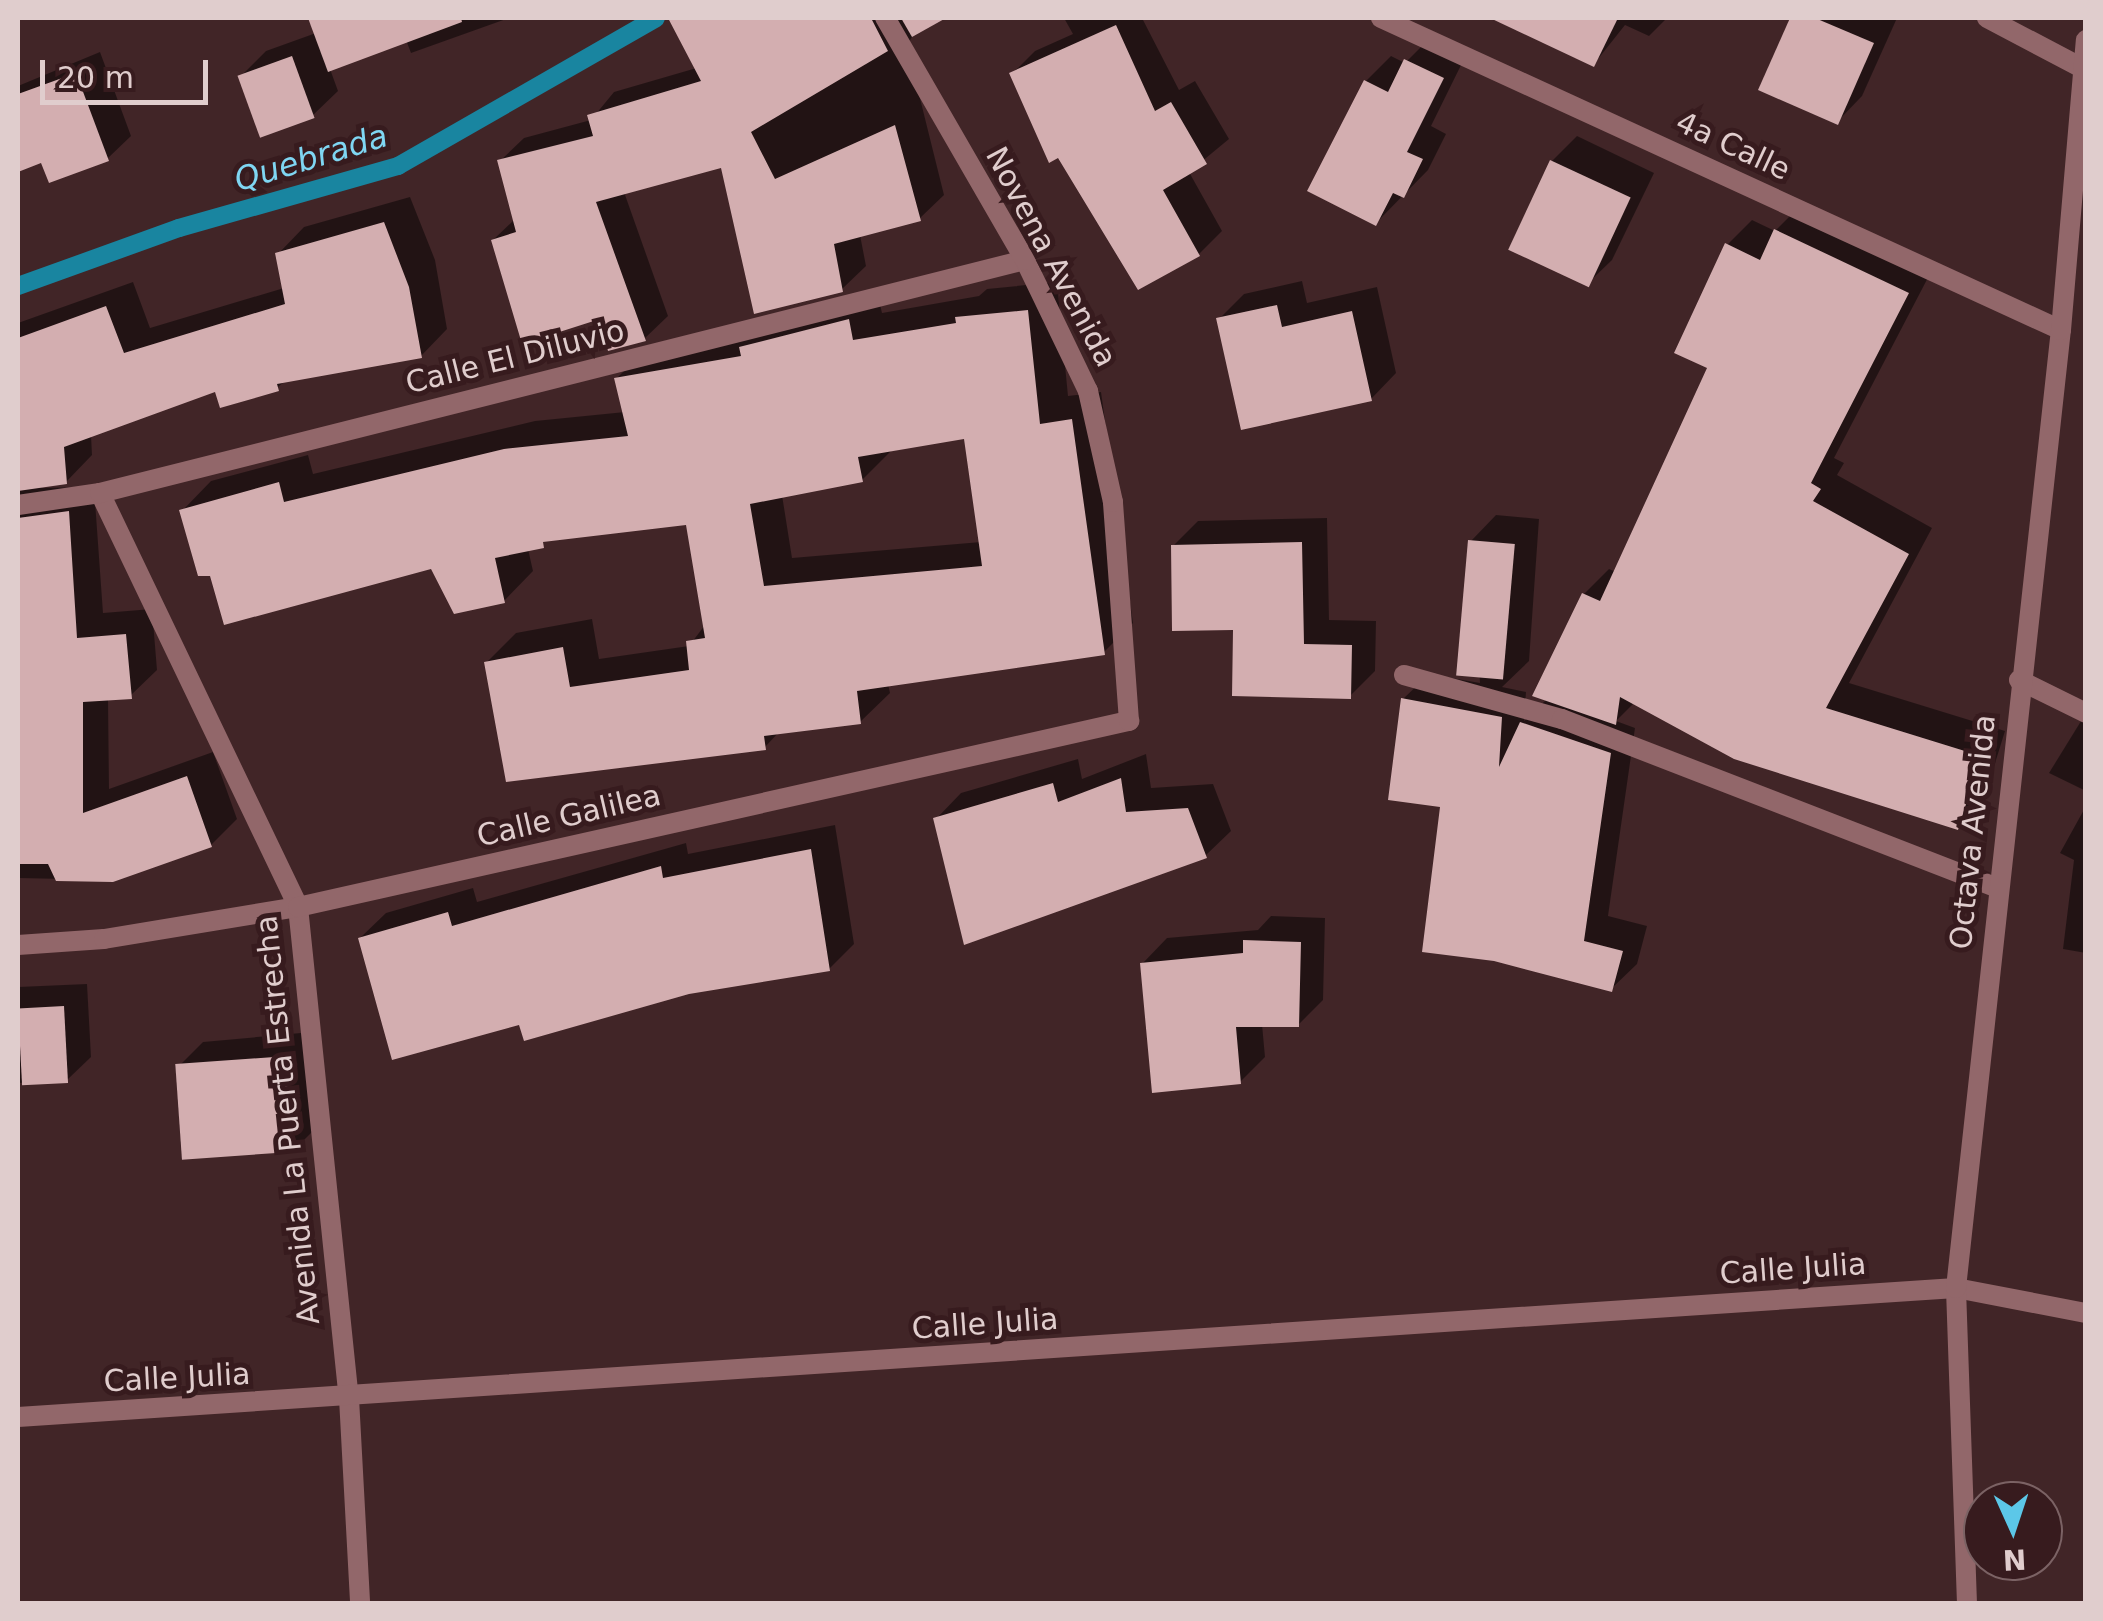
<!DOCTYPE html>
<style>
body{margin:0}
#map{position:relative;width:2103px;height:1621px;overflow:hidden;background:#412527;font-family:"DejaVu Sans",sans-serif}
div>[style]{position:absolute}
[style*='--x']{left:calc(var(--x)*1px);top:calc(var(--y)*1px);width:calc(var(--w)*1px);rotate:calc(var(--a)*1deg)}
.shadow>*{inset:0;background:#0007}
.stream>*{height:18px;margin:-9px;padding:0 9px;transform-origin:9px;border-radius:9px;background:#1985a0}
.building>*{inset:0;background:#d3aeb0;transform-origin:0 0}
.service>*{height:20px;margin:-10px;padding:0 10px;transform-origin:10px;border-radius:10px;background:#92676a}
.minor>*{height:20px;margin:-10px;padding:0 10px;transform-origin:10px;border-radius:10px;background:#92676a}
span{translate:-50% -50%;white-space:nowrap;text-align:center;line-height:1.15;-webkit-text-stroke:10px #371b1e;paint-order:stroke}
.street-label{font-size:30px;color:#e0cdcd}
.water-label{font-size:32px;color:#7fd6f2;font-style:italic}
.frame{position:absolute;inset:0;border:20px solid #e0cdcd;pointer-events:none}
.north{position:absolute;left:1963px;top:1481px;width:100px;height:100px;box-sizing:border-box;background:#371b1e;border:2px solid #7b6264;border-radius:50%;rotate:177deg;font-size:28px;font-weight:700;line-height:40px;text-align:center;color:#e0cdcd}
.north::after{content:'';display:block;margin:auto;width:35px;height:45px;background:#5cc7e8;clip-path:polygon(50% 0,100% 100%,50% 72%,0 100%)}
.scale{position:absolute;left:40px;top:60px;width:168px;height:45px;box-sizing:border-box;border:5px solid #e0cdcd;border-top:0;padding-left:12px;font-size:30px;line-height:35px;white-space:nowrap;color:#e0cdcd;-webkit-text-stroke:8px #371b1e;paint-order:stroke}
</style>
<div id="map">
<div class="shadow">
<div style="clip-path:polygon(509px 18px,411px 53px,406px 40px,330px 69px,338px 91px,312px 116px,241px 76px,266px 51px,316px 33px,314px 18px)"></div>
<div style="clip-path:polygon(686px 18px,941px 18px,914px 33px,907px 46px,944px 195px,920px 218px,860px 235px,866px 266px,842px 289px,723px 164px,624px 192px,668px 316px,644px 339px,493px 240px,515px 219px,500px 161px,524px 138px,591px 120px,614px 92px,700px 67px,676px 28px)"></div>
<div style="clip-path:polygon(1064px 18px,1142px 18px,1179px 90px,1195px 81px,1229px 139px,1189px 172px,1222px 231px,1199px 254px,1012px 74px,1035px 51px,1073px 34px)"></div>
<div style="clip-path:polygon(1567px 18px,1667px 18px,1649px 36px,1625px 25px,1594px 64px)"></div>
<div style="clip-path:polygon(1792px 18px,1897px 18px,1862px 96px,1837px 122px,1761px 88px)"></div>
<div style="clip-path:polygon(1432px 36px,1467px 53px,1431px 126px,1446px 134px,1428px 170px,1376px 223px,1366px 81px,1391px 56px,1405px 63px)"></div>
<div style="clip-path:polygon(100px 52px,131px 136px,107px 159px,43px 160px,18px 169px,18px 86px)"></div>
<div style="clip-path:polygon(1577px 136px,1654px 173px,1612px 260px,1586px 285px,1552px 161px)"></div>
<div style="clip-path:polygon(410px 197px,435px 260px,447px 329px,421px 356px,286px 380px,277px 388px,217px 389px,91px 435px,92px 455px,66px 482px,38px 488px,94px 487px,103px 613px,152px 609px,157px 670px,130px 696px,108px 698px,109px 789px,213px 752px,237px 819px,211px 845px,109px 880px,18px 878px,18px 323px,133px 282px,150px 328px,284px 288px,278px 254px,304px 227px)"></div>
<div style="clip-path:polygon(1801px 205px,1933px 268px,1834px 458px,1844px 463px,1837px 475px,1932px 528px,1849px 683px,2005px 731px,1983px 802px,1957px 827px,1635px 702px,1616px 721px,1635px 728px,1608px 916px,1647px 926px,1637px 964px,1611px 989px,1442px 805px,1403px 699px,1429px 674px,1480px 683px,1471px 541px,1496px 515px,1539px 519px,1529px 661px,1502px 687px,1526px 692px,1524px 721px,1547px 699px,1584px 594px,1609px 569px,1616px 572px,1710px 367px,1727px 245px,1752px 220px,1775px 231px)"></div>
<div style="clip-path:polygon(1302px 281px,1307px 303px,1377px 287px,1396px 373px,1371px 399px,1219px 319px,1244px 294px)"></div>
<div style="clip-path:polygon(evenodd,1057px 282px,1068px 396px,1101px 392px,1133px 623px,1103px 653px,888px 684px,890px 693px,860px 722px,780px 731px,765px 747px,487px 662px,516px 633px,592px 619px,599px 659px,689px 646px,705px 625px,688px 522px,550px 539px,528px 549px,533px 571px,504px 601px,432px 566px,212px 573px,182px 511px,211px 481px,308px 455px,313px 474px,535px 421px,625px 412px,617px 378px,646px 349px,877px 291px,882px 313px,979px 296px,987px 289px,1057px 282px,967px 436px,981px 542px,792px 558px,782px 495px,862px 480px,891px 451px,967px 436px)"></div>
<div style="clip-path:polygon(1327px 518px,1329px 620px,1376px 621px,1375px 671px,1350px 696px,1173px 546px,1198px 521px)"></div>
<div style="clip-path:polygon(2086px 713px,2086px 791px,2049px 773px)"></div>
<div style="clip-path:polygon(1146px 754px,1151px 788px,1213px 784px,1231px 831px,1205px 856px,936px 819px,961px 793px,1078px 759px,1082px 779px)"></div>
<div style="clip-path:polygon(2086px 806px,2086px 953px,2063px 949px,2074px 860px,2060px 853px)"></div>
<div style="clip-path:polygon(835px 825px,854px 944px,829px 969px,521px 1022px,360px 938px,386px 913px,473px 888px,477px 902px,686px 843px,688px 854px)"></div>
<div style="clip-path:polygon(1271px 916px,1325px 918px,1323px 1000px,1298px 1025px,1262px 1024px,1265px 1057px,1240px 1082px,1142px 964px,1167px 938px,1258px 930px)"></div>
<div style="clip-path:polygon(87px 984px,91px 1057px,67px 1080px,18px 1083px,18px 987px)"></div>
<div style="clip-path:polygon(312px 1032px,319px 1125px,294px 1150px,178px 1067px,203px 1042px)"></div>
</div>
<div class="stream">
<div style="--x:18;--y:286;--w:171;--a:-19.8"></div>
<div style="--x:179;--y:228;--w:228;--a:-15.8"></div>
<div style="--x:398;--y:166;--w:297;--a:-29.8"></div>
</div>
<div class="building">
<div style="clip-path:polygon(308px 18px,461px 18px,462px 22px,328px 72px)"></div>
<div style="clip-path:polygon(668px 18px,871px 18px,888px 51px,751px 132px,775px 179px,895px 125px,921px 221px,834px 244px,843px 292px,754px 314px,721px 168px,596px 202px,646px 341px,608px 351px,600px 319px,522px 344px,491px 240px,516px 232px,497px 160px,593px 136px,587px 115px,701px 81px)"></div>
<div style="clip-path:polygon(901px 18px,946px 18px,912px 37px)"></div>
<div style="clip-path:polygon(1490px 18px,1618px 18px,1594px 67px)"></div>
<div style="clip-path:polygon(1790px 18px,1815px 18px,1874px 43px,1838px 125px,1758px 90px)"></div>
<div style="clip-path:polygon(1116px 25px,1155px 111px,1171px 102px,1207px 164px,1163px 190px,1200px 256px,1138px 290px,1058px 158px,1049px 163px,1009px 73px)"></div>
<div style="left:292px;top:56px;width:66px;height:58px;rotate:70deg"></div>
<div style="clip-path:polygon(1404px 59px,1444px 78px,1407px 152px,1423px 159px,1404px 198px,1393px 193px,1376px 226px,1307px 191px,1364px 80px,1388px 92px)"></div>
<div style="clip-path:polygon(76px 73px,109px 161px,49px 183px,41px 163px,18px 172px,18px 94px)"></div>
<div style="left:1550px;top:160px;width:89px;height:99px;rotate:25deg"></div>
<div style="clip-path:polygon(384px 222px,409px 287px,422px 358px,277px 384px,279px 391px,220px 408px,215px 392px,64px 447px,67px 484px,18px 491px,18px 338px,106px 306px,124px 353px,285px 304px,275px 253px)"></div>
<div style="clip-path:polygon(1774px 229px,1909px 293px,1811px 483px,1821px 489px,1813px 501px,1909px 554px,1826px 708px,1981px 756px,1958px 830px,1734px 759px,1620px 697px,1616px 725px,1532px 696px,1582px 593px,1600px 601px,1707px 368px,1674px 353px,1725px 243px,1760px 260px)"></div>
<div style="clip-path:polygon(1277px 305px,1282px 327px,1352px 311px,1372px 401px,1241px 430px,1216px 318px)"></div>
<div style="clip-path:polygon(evenodd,1028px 310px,1040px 424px,1072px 419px,1105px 655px,857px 691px,861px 724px,764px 736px,766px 750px,506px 782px,484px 662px,563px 647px,570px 687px,689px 670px,686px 641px,705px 638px,686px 525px,543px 542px,544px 548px,495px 558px,505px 603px,454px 614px,431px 569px,224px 625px,210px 576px,198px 576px,179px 510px,279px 482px,284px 502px,504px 449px,628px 436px,614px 378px,741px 356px,739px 347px,849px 319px,853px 340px,956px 323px,955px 317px,1028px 310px,964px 439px,982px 566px,764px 586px,750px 504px,863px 482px,858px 457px,964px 439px)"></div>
<div style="clip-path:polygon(69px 511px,77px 638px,126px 634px,132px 699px,83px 702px,83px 813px,187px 776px,212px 847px,113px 882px,56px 881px,48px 864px,18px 864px,18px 518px)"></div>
<div style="left:1468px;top:540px;width:47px;height:136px;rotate:5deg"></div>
<div style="clip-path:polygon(1302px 542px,1304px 644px,1352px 645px,1351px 699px,1232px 696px,1233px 630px,1172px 631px,1171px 545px)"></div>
<div style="clip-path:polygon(1401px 698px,1502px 717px,1499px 767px,1520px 722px,1611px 753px,1584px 941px,1623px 951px,1612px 992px,1494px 961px,1422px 952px,1440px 807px,1388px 800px)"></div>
<div style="clip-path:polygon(1121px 778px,1126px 812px,1188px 808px,1207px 858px,964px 945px,933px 818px,1053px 783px,1058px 802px)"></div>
<div style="clip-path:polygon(811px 849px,830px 971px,689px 994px,524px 1041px,519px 1025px,392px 1060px,358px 938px,448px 912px,452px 926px,661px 866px,663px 878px)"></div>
<div style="clip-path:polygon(1243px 940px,1301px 942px,1299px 1027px,1236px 1027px,1241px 1084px,1152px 1093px,1140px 963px,1243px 953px)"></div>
<div style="left:64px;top:1006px;width:77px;height:46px;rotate:87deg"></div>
<div style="left:288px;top:1056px;width:96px;height:113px;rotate:86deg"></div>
</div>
<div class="service">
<div style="--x:1404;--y:675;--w:164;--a:15.6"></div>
<div style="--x:1562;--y:719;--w:468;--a:21.2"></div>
</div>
<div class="minor">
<div style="--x:1381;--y:18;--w:748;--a:24.65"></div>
<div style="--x:1987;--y:18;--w:112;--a:27.7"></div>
<div style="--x:100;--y:493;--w:459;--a:64.4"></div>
<div style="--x:298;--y:907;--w:494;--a:84.1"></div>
<div style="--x:349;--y:1398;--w:206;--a:86.9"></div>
<div style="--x:18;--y:505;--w:83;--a:-8.3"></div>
<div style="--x:100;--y:493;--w:954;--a:-14.14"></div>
<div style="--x:2019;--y:680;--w:75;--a:26.2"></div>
<div style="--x:18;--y:945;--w:86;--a:-4"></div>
<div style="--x:104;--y:939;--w:197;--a:-9.4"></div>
<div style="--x:298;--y:907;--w:852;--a:-12.62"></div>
<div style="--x:1129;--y:721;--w:220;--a:-94.2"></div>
<div style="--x:1113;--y:502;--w:114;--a:-102.7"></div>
<div style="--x:1088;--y:391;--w:145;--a:-115.7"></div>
<div style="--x:1025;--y:260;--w:280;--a:-120"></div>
<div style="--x:18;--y:1417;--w:1942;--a:-3.81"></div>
<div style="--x:1956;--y:1288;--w:132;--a:10.9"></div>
<div style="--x:1967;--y:1604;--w:316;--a:-92"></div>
<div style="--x:1956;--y:1288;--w:964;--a:-83.75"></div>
<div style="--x:2061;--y:330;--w:291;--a:-85.1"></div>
</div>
<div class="street-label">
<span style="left:1733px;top:146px;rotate:25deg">4a Calle</span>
<span style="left:1051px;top:257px;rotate:62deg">Novena Avenida</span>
<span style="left:515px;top:357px;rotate:-14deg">Calle El Diluvio</span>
<span style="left:569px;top:816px;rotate:-13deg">Calle Galilea</span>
<span style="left:1973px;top:832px;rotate:-84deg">Octava Avenida</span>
<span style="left:288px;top:1120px;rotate:-96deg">Avenida La Puerta Estrecha</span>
<span style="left:1793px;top:1269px;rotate:-4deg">Calle Julia</span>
<span style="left:985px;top:1324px;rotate:-4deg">Calle Julia</span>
<span style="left:177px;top:1378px;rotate:-3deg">Calle Julia</span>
</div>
<div class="water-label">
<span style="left:311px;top:158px;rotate:-17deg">Quebrada</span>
</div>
<div class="frame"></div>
<div class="north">N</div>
<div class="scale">20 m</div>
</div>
